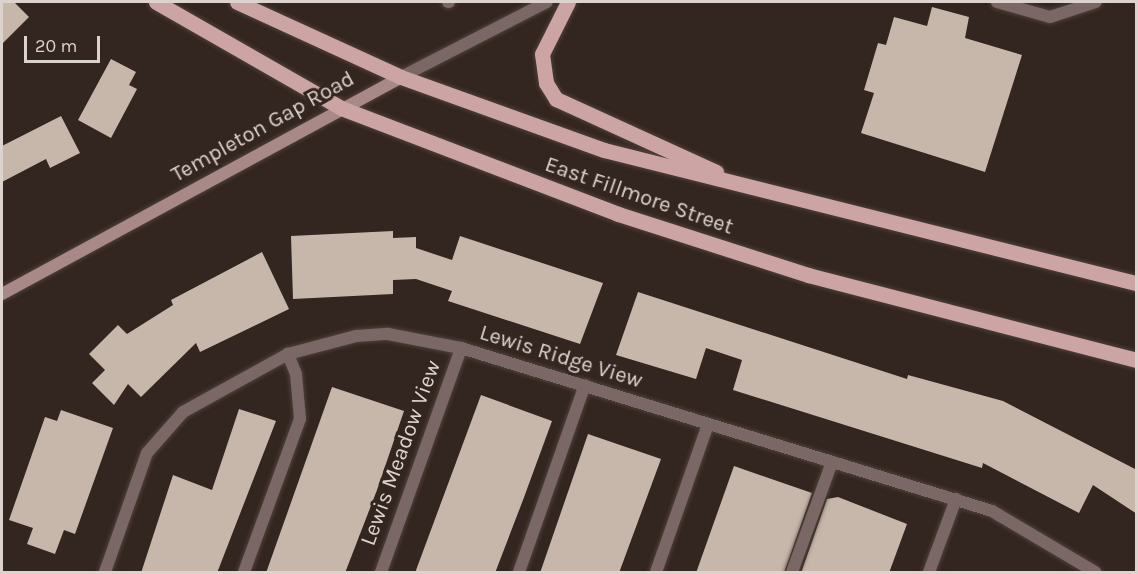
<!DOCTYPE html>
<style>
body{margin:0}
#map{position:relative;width:1138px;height:574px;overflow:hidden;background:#33251f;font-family:Karla,sans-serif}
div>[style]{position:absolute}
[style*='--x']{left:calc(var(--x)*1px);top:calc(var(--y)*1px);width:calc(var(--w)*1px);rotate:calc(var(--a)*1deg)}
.building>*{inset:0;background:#c7b7ab}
.roads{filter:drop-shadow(0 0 2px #4e413b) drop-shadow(0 0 2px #4e413b)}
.street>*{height:12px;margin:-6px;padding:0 6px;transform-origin:6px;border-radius:6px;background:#7a6766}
.secondary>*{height:12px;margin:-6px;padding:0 6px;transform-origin:6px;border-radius:6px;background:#a88988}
.primary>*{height:15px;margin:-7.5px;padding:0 7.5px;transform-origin:7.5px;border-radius:7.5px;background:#cca4a3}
span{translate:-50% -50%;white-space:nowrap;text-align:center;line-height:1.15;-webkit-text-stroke:6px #33251f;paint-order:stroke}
.street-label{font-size:22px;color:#dcd2ce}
.frame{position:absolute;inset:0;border:3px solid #dcd2ce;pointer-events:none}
.scale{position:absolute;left:24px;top:36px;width:76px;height:27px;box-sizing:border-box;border:3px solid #dcd2ce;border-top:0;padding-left:8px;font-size:18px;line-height:21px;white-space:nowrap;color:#dcd2ce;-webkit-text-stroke:4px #33251f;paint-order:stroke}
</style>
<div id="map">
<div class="building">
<div style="clip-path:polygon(2px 2px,14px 2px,29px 17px,2px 44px)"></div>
<div style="clip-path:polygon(932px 7px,969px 17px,965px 38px,1022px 55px,985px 172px,861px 133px,874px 93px,864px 90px,878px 43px,886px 45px,894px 17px,927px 26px)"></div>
<div style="clip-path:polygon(111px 59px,136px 72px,129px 85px,137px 89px,111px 138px,78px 120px)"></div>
<div style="clip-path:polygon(61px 116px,80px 153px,50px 168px,46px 159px,2px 182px,2px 146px)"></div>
<div style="clip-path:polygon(393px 231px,393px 238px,416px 237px,416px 248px,452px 260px,460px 236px,603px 283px,580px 344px,448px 301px,452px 291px,416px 279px,393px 280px,393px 294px,293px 299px,291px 236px)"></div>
<div style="clip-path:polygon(262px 252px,289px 309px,200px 352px,196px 343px,141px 397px,128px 384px,114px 405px,92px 383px,105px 370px,89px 354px,118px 325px,127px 334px,173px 305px,171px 300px)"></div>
<div style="clip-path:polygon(638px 292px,907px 379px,908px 375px,1003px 401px,1137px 470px,1137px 514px,1093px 485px,1079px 513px,983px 463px,982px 468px,733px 390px,742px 360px,706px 348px,696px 379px,616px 355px)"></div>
<div style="clip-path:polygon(332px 387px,404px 411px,377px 490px,345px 573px,266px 573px)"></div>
<div style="clip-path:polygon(481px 395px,552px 421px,523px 500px,495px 573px,415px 573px)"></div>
<div style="clip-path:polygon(239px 409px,276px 421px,217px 573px,141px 573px,173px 475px,212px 490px)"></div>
<div style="clip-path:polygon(61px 410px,113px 428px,75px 534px,64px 530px,55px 554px,27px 544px,33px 528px,9px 520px,45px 417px,57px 421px)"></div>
<div style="clip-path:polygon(588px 434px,661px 459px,619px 573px,540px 573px)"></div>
<div style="clip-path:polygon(734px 466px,812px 493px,784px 573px,696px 573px)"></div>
<div style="clip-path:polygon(838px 497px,907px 524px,889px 573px,801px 573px,827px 499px)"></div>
</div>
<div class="roads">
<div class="street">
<div style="--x:448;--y:2;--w:1;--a:0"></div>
<div style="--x:997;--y:2;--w:55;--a:15.8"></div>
<div style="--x:1050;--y:17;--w:48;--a:-18.1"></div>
<div style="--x:401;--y:77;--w:164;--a:-27.2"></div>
<div style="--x:105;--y:572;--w:126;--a:-70.6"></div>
<div style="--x:147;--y:453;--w:55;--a:-48.7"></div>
<div style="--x:183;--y:412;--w:120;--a:-28.9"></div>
<div style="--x:288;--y:354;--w:70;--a:-14.8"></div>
<div style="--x:356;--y:336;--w:32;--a:-4"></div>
<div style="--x:388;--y:334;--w:74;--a:10.9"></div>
<div style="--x:461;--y:348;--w:555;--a:17.06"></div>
<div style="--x:992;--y:511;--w:120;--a:30.6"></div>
<div style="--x:244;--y:572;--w:163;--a:-69.9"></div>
<div style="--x:300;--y:419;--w:45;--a:-95.1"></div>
<div style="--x:296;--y:374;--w:22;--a:-112"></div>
<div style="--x:381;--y:572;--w:238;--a:-70.3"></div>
<div style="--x:519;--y:572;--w:198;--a:-70.6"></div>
<div style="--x:656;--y:572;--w:157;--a:-70.6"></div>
<div style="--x:792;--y:572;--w:117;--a:-70"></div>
<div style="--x:929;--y:572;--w:78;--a:-69.7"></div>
</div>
<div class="secondary">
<div style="--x:2;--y:294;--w:454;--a:-28.5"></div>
</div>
<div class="primary">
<div style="--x:156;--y:2;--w:213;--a:29.8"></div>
<div style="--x:341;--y:108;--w:297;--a:20.9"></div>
<div style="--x:618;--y:214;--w:200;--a:17.8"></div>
<div style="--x:808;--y:275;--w:339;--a:14.5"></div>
<div style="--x:237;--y:2;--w:180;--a:24.6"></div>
<div style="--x:401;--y:77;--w:216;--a:19.8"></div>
<div style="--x:604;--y:150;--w:548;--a:14.04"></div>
<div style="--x:568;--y:2;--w:58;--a:116.6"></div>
<div style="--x:542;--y:54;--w:29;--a:82"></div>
<div style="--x:546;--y:83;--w:19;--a:58"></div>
<div style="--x:556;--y:99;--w:176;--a:24.5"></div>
</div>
</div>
<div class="street-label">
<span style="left:263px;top:127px;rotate:-29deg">Templeton Gap Road</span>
<span style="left:639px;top:196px;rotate:19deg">East Fillmore Street</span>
<span style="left:561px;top:357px;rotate:17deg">Lewis Ridge View</span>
<span style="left:401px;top:453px;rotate:-70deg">Lewis Meadow View</span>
</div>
<div class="frame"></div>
<div class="scale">20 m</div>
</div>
